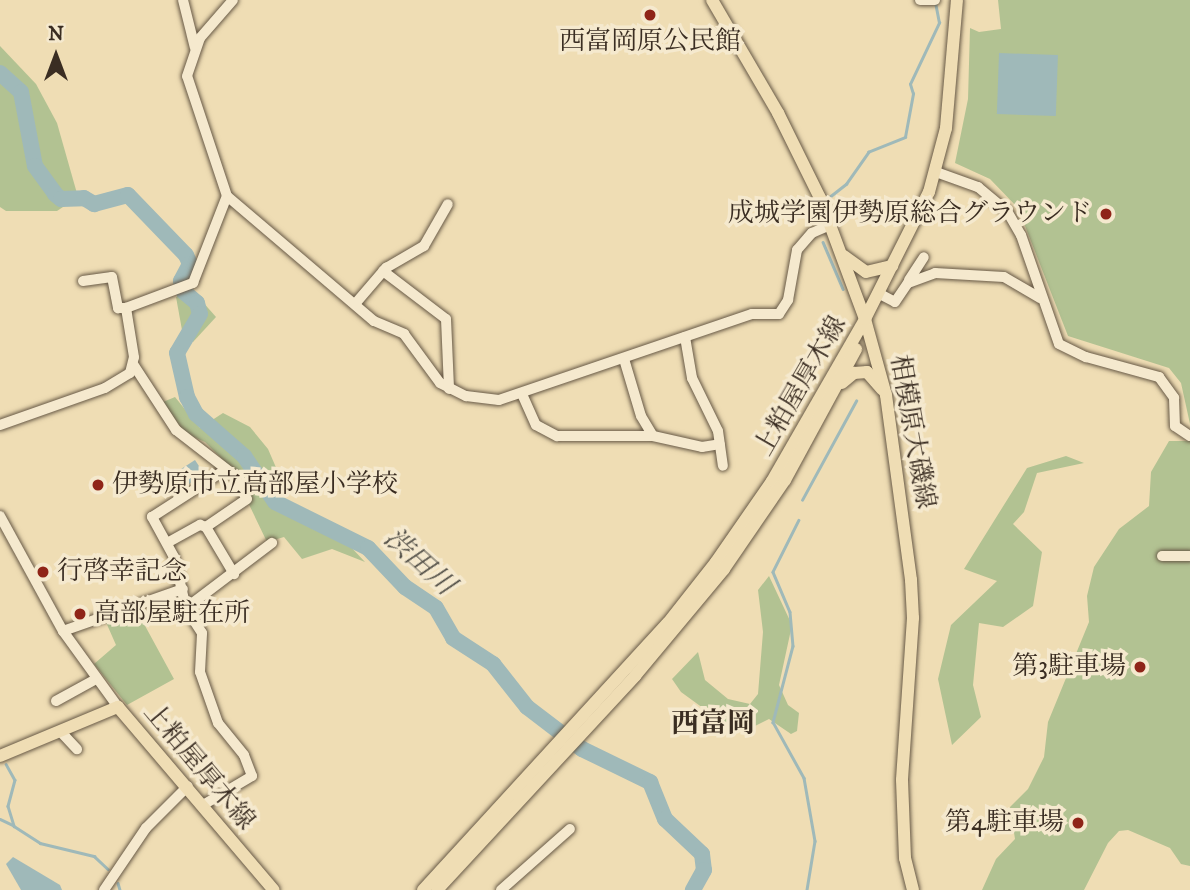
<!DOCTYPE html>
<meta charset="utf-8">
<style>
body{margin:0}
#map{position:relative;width:1190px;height:890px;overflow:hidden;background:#efddb4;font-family:"IM FELL DW Pica","Noto Serif JP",serif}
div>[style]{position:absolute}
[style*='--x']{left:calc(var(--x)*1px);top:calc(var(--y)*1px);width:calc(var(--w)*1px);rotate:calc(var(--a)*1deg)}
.green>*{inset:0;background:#b2c292}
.water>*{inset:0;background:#9fb9b9;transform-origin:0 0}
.stream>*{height:2.5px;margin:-1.25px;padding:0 1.25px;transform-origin:1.25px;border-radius:1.25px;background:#9fb9b9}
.river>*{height:16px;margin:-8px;padding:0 8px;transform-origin:8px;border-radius:8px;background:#9fb9b9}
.roads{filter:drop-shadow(0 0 2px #675946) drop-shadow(0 0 2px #675946)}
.minor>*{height:10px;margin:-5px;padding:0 5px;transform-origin:5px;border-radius:5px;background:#f5e9ce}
.major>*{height:12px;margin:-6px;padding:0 6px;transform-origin:6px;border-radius:6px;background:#efddb4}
.dots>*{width:19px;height:19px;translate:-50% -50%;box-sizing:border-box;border:4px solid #f5e9ce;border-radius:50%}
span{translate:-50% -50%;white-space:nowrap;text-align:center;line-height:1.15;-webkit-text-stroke:7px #f5e9ce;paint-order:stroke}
.poi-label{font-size:26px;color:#3a2d22}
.right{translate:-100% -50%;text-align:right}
.left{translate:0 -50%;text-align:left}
.street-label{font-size:26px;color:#3a2d22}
.water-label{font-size:28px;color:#535048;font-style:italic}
.neighbourhood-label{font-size:28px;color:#3a2d22;font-weight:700}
.north{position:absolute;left:21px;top:21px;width:70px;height:70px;-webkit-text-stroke:5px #f5e9ce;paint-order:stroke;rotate:0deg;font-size:19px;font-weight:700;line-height:28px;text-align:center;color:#3a2d22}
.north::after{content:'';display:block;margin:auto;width:24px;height:32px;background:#3a2d22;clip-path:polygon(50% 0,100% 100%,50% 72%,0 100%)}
</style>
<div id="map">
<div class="green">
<div style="clip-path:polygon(998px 0,1190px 0,1190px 424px,1181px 383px,1169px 368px,1068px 336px,1018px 208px,990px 179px,955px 163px,968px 99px,970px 28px,979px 32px,1001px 29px)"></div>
<div style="clip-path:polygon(0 46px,36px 84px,57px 123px,78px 197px,57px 211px,6px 211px,0 207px)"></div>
<div style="clip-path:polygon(194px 292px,216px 317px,193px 342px,182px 330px,176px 297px)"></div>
<div style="clip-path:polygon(175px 397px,200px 428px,223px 413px,250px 427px,268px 449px,281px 479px,266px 493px,279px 512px,348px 544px,365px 562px,332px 549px,302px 559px,284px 537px,267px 542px,232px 469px,205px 442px,185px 433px,163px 402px)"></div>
<div style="clip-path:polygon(1169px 441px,1190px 441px,1190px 866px,1181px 864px,1170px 848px,1128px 830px,1119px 831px,1108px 843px,1084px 890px,982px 890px,996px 859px,1015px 839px,1010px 807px,1028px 789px,1044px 757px,1048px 722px,1089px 622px,1087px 596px,1094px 567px,1119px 529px,1149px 506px,1151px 472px)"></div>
<div style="clip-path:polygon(1066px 456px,1084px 463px,1037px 473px,1024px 512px,1013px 524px,1042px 552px,1033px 606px,1003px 627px,979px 623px,973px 685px,981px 717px,952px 745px,938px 679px,951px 625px,997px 581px,964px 569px,1027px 468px)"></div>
<div style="clip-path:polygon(769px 576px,792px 625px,779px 685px,788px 705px,799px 713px,797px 731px,791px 734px,769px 719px,747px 730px,729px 727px,681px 692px,672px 679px,698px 652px,705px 680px,728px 699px,750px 704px,758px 694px,763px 632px,758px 590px)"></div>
<div style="clip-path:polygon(137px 611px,174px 679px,127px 705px,94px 664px,116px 645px,105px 620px)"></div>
</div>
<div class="water">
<div style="left:999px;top:53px;width:59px;height:61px;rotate:2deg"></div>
<div style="left:195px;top:460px;width:17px;height:33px;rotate:57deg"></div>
<div style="clip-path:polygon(13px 857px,60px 885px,62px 890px,21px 890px,6px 864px)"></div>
</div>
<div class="stream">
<div style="--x:828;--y:198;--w:23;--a:-38"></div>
<div style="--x:846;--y:184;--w:39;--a:-55"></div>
<div style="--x:868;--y:152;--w:40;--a:-22"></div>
<div style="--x:905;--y:137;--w:44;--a:-79.5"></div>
<div style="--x:913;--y:94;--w:10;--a:-107"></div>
<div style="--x:910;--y:84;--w:68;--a:-64.6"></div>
<div style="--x:939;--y:23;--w:20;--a:-101"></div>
<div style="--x:823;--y:242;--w:51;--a:66.9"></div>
<div style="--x:802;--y:500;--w:113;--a:-61.4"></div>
<div style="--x:799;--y:520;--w:58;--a:116.6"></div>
<div style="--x:773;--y:572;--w:43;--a:67"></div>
<div style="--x:790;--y:612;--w:34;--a:85"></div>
<div style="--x:793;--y:646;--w:79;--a:104.7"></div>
<div style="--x:773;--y:722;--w:64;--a:61"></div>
<div style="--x:804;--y:778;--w:64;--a:80.1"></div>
<div style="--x:815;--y:841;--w:50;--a:99.3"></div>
<div style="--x:6;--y:764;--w:18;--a:61"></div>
<div style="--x:15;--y:780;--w:27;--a:105"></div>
<div style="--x:8;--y:806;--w:21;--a:73"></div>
<div style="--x:14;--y:826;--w:31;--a:33"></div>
<div style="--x:40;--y:843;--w:56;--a:13.5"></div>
<div style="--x:94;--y:856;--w:19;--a:43"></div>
<div style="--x:0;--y:819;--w:14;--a:25"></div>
<div style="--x:118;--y:883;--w:7;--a:74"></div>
</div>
<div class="river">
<div style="--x:0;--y:73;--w:28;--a:42"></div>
<div style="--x:21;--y:92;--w:75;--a:79.3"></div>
<div style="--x:35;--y:166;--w:34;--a:54"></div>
<div style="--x:55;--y:194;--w:8;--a:40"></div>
<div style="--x:61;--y:199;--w:23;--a:-2"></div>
<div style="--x:84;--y:198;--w:12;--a:31"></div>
<div style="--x:94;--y:204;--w:35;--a:-15"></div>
<div style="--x:128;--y:195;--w:83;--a:46"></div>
<div style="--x:186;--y:255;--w:10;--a:66"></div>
<div style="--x:190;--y:264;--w:19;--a:118"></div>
<div style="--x:181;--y:281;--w:11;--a:75"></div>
<div style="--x:184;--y:292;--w:17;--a:40"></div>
<div style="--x:197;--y:303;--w:11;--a:75"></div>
<div style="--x:200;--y:314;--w:45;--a:120.5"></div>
<div style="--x:177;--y:353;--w:45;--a:77.2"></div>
<div style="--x:187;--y:397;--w:19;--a:62"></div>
<div style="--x:196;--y:414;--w:64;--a:41.2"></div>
<div style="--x:244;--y:456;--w:55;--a:56"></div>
<div style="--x:275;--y:502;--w:104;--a:26.3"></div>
<div style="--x:368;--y:548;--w:54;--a:46.5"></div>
<div style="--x:405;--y:587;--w:37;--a:34"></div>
<div style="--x:436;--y:608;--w:34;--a:60"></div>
<div style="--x:453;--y:638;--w:48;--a:33"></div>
<div style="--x:493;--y:664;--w:55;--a:51.7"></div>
<div style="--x:527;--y:707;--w:69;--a:37.4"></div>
<div style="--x:582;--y:749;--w:76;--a:25.9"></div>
<div style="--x:650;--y:782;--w:40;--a:68"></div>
<div style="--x:665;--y:819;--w:51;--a:43.4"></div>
<div style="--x:702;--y:854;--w:16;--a:83"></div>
<div style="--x:704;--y:870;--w:23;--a:119"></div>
</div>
<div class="roads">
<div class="minor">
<div style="--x:183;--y:0;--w:49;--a:76"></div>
<div style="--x:920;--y:0;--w:15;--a:0"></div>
<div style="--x:936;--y:172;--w:45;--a:19.7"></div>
<div style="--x:978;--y:187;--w:38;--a:40"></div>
<div style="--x:1007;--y:211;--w:28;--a:60"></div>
<div style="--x:1021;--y:235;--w:115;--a:70.8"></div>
<div style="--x:1059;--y:344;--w:30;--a:26"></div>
<div style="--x:1086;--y:357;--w:76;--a:15.3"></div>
<div style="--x:1159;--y:377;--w:26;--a:54"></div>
<div style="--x:1174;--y:398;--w:28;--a:88"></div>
<div style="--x:1175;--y:426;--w:18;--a:34"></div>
<div style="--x:227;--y:196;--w:193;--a:40.4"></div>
<div style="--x:374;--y:321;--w:33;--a:23"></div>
<div style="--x:404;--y:334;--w:61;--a:53.7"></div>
<div style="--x:440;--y:383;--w:29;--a:27"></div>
<div style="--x:466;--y:396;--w:33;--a:7"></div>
<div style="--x:499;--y:400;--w:267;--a:-18.8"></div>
<div style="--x:752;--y:314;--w:27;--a:0"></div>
<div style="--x:779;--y:314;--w:17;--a:-57"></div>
<div style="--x:788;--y:300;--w:51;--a:-79.8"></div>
<div style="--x:797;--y:250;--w:23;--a:-49"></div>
<div style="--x:812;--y:233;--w:20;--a:-24"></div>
<div style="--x:383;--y:271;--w:79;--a:37.3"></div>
<div style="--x:446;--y:319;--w:70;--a:87.5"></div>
<div style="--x:909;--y:280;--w:27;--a:-57"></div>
<div style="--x:83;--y:281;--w:29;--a:-8"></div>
<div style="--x:112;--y:277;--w:32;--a:79"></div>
<div style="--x:118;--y:308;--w:8;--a:0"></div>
<div style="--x:878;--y:293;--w:19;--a:28"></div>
<div style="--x:895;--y:302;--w:23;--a:-56"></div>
<div style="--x:908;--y:283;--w:29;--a:-20"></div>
<div style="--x:935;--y:273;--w:69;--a:3.3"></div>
<div style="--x:1004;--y:277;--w:42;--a:30.3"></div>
<div style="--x:355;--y:304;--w:48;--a:-49.3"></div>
<div style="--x:386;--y:268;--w:44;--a:-30.1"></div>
<div style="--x:424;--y:246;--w:48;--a:-60.3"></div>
<div style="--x:685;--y:337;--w:42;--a:80.3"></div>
<div style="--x:692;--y:378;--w:59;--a:63.9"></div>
<div style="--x:718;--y:431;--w:35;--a:82"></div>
<div style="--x:624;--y:359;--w:59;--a:73.4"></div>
<div style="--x:641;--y:416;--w:23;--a:59"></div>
<div style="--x:653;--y:436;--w:50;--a:12.7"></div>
<div style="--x:702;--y:447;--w:18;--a:-9"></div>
<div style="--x:133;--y:364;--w:79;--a:56.9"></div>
<div style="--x:176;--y:430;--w:73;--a:37.8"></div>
<div style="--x:234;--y:475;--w:27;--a:62"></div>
<div style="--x:247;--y:499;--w:50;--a:145.7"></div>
<div style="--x:522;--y:394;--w:34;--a:66"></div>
<div style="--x:536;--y:425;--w:24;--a:28"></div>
<div style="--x:557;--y:436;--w:96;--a:0"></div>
<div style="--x:0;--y:425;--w:111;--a:-19.4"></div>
<div style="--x:105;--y:388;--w:29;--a:-31"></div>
<div style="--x:130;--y:373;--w:16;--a:-76"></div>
<div style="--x:134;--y:357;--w:50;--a:-99.3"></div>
<div style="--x:126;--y:308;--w:72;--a:-20.5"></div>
<div style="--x:193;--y:283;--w:93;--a:-68.7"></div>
<div style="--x:227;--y:196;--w:126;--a:-108.4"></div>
<div style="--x:187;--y:76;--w:40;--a:-71.1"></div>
<div style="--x:200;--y:38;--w:50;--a:-49"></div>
<div style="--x:0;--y:516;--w:131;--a:61.3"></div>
<div style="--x:63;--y:631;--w:94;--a:54.1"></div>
<div style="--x:167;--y:543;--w:38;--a:-29"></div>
<div style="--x:200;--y:525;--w:6;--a:18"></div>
<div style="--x:206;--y:527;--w:55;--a:59.2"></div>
<div style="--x:1162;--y:556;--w:28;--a:0"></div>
<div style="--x:186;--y:608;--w:52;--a:-103.2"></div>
<div style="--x:174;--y:557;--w:46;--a:-118.8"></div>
<div style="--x:152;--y:517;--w:87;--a:-32.8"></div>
<div style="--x:63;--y:631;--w:127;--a:-19.3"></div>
<div style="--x:56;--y:701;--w:46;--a:-28.8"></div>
<div style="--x:60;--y:731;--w:25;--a:47"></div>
<div style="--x:203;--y:805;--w:57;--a:-30.6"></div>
<div style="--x:252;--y:776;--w:22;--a:-111"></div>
<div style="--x:244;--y:755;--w:41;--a:-129.1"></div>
<div style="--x:218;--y:723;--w:54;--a:-109.4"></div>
<div style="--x:200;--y:672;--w:39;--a:-87"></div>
<div style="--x:202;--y:633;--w:30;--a:-123"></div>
<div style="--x:186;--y:608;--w:108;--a:-37.1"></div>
<div style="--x:104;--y:890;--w:75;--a:-55.9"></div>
<div style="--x:146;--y:828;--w:59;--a:-45"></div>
<div style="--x:501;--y:890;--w:92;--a:-41.5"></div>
</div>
<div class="major">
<div style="--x:712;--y:0;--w:131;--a:59.7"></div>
<div style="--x:778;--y:113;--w:95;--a:63.7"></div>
<div style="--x:820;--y:198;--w:129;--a:69.6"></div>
<div style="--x:865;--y:319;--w:79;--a:74.6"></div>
<div style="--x:886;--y:395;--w:187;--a:82.3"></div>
<div style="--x:911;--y:580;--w:38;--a:87"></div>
<div style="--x:913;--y:618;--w:162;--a:93.9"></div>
<div style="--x:902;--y:780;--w:78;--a:87.8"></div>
<div style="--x:905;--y:858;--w:33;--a:76"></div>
<div style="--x:844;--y:256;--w:27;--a:36"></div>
<div style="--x:866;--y:272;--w:27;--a:-13"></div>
<div style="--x:842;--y:383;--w:16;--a:-40"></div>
<div style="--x:854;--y:373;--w:13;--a:-4"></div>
<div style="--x:867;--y:372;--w:23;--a:49"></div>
<div style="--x:0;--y:756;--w:128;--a:-22.6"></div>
<div style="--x:118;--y:707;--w:240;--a:49.6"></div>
<div style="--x:423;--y:890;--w:362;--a:-47.5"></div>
<div style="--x:668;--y:623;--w:78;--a:-51.8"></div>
<div style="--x:716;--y:562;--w:98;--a:-55.3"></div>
<div style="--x:772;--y:481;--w:187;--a:-60.1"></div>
<div style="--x:865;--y:319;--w:142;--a:-63.3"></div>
<div style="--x:929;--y:192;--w:66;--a:-75.1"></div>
<div style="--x:946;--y:128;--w:128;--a:-85.1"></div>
<div style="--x:437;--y:890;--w:292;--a:-47.2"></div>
<div style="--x:635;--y:676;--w:139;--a:-50.2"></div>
<div style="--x:724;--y:569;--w:108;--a:-55.6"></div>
<div style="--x:785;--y:480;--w:149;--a:-61.5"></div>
</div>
</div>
<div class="dots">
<div style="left:650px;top:15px;background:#8f2418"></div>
<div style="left:1106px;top:214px;background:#8f2418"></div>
<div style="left:98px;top:485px;background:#8f2418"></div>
<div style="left:43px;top:572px;background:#8f2418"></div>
<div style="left:80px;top:614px;background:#8f2418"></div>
<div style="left:1140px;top:667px;background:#8f2418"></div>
<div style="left:1078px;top:823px;background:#8f2418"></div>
</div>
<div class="poi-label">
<span style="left:650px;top:42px">西富岡原公民館</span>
<span class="right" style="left:1092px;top:214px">成城学園伊勢原総合グラウンド</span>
<span class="left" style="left:112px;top:485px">伊勢原市立高部屋小学校</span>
<span class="left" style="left:57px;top:572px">行啓幸記念</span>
<span class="left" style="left:94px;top:614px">高部屋駐在所</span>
<span class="right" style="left:1126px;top:667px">第3駐車場</span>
<span class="right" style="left:1064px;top:823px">第4駐車場</span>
</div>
<div class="street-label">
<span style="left:801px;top:386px;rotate:-60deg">上粕屋厚木線</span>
<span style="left:912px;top:432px;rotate:80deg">相模原大磯線</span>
<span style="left:199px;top:767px;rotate:50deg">上粕屋厚木線</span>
</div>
<div class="water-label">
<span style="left:419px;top:562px;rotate:42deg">渋田川</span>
</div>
<div class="neighbourhood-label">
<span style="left:713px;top:724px">西富岡</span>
</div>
<div class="north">N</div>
</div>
